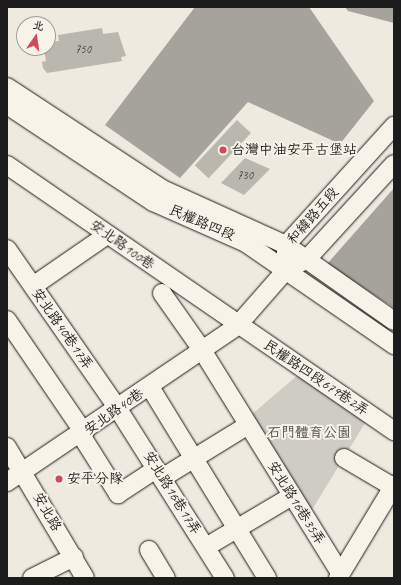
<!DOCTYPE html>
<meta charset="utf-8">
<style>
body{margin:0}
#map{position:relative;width:401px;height:585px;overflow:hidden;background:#eeeae0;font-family:Caveat,"LXGW WenKai TC",sans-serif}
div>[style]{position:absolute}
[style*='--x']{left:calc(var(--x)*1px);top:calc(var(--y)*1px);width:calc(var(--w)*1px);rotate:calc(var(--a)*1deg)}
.green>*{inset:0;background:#cfccc3}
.water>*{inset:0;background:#a6a39d}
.building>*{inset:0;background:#bab7af;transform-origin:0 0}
.roads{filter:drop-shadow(0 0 1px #1c1c1c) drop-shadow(0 0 1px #1c1c1c)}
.minor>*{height:18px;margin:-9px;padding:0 9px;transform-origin:9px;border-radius:9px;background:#f7f3e8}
.dots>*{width:11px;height:11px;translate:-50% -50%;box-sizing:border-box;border:2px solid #f7f3e8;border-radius:50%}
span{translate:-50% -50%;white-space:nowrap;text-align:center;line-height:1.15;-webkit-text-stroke:4px #f7f3e8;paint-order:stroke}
.number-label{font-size:12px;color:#444341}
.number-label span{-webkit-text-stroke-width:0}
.poi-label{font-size:14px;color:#1c1c1c}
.left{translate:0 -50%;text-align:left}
.street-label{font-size:14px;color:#1c1c1c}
.park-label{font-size:14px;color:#52514e}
.frame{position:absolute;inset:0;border:8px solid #1c1c1c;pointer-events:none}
.north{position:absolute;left:16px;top:16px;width:40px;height:40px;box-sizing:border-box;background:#f7f3e8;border:1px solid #9f9d96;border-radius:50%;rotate:13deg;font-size:11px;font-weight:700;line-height:16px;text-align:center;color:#1c1c1c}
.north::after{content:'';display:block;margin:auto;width:14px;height:18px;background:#d1495b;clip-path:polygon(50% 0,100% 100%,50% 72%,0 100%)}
</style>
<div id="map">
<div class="green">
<div style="clip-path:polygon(299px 374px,365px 423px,310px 513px,250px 416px)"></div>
</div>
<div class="water">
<div style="clip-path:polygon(195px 7px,309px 7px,374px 101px,340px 144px,248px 102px,180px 178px,105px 125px)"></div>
<div style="clip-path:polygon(345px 7px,394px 7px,394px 23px,348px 11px)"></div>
<div style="clip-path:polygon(394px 188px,394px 308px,327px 264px)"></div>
</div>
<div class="building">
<div style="clip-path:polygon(102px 28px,103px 34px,118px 32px,126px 56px,121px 57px,122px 61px,47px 73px,43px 68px,42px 62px,46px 61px,44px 48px,48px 48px,48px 42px,59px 41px,58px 35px)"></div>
<div style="left:237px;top:120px;width:19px;height:62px;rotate:43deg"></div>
<div style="clip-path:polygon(245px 158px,270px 169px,244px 195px,221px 183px)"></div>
</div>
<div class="roads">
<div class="minor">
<div style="--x:7;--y:87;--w:186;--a:33.3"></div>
<div style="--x:162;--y:189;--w:136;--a:24.3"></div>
<div style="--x:286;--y:245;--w:132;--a:35.1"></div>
<div style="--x:7;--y:105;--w:175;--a:33.6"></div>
<div style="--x:153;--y:202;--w:102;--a:23.8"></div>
<div style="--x:246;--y:243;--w:180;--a:34.6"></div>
<div style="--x:7;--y:165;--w:470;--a:34.5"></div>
<div style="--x:7;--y:249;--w:195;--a:55.2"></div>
<div style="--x:118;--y:409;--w:200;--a:57.7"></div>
<div style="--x:286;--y:257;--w:12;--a:-90"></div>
<div style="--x:286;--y:245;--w:161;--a:-47.8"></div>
<div style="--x:33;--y:286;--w:90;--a:-34.6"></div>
<div style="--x:162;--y:293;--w:70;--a:54.9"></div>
<div style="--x:202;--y:350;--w:262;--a:58.2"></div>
<div style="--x:7;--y:320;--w:137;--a:55.7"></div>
<div style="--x:150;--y:387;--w:224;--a:58.5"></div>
<div style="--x:81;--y:435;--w:70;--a:57.9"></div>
<div style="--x:118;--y:494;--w:45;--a:-33.3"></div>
<div style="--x:7;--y:447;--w:152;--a:59.2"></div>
<div style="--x:344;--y:458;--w:57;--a:30.6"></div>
<div style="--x:162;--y:478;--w:101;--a:-31.6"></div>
<div style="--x:7;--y:482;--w:278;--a:-34.1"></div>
<div style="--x:237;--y:326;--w:74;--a:-48.8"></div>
<div style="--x:286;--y:270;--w:22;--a:-27"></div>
<div style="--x:306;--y:260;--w:130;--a:-47.5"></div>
<div style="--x:206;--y:547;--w:100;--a:-30.7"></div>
<div style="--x:149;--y:550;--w:33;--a:59"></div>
<div style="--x:32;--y:578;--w:47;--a:-26.6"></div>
<div style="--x:338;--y:578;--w:109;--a:-58.9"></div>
</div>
</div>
<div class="dots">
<div style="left:223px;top:150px;background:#d1495b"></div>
<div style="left:59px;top:479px;background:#d1495b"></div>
</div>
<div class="number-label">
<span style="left:83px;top:50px">750</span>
<span style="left:245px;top:176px">730</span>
</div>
<div class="poi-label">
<span class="left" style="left:231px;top:150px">台灣中油安平古堡站</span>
<span class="left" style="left:67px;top:479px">安平分隊</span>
</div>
<div class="street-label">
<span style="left:313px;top:216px;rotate:-49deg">和緯路五段</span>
<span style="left:202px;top:223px;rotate:23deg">民權路四段</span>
<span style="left:122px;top:245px;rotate:35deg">安北路100巷</span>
<span style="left:62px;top:329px;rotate:55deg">安北路40巷17弄</span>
<span style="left:316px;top:378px;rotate:34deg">民權路四段679巷2弄</span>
<span style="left:114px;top:412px;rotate:-35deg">安北路40巷</span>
<span style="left:172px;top:493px;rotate:58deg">安北路16巷17弄</span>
<span style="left:296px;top:503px;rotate:58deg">安北路16巷35弄</span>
<span style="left:47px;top:512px;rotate:60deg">安北路</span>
</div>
<div class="park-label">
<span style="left:309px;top:433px">石門體育公園</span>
</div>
<div class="frame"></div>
<div class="north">北</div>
</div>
